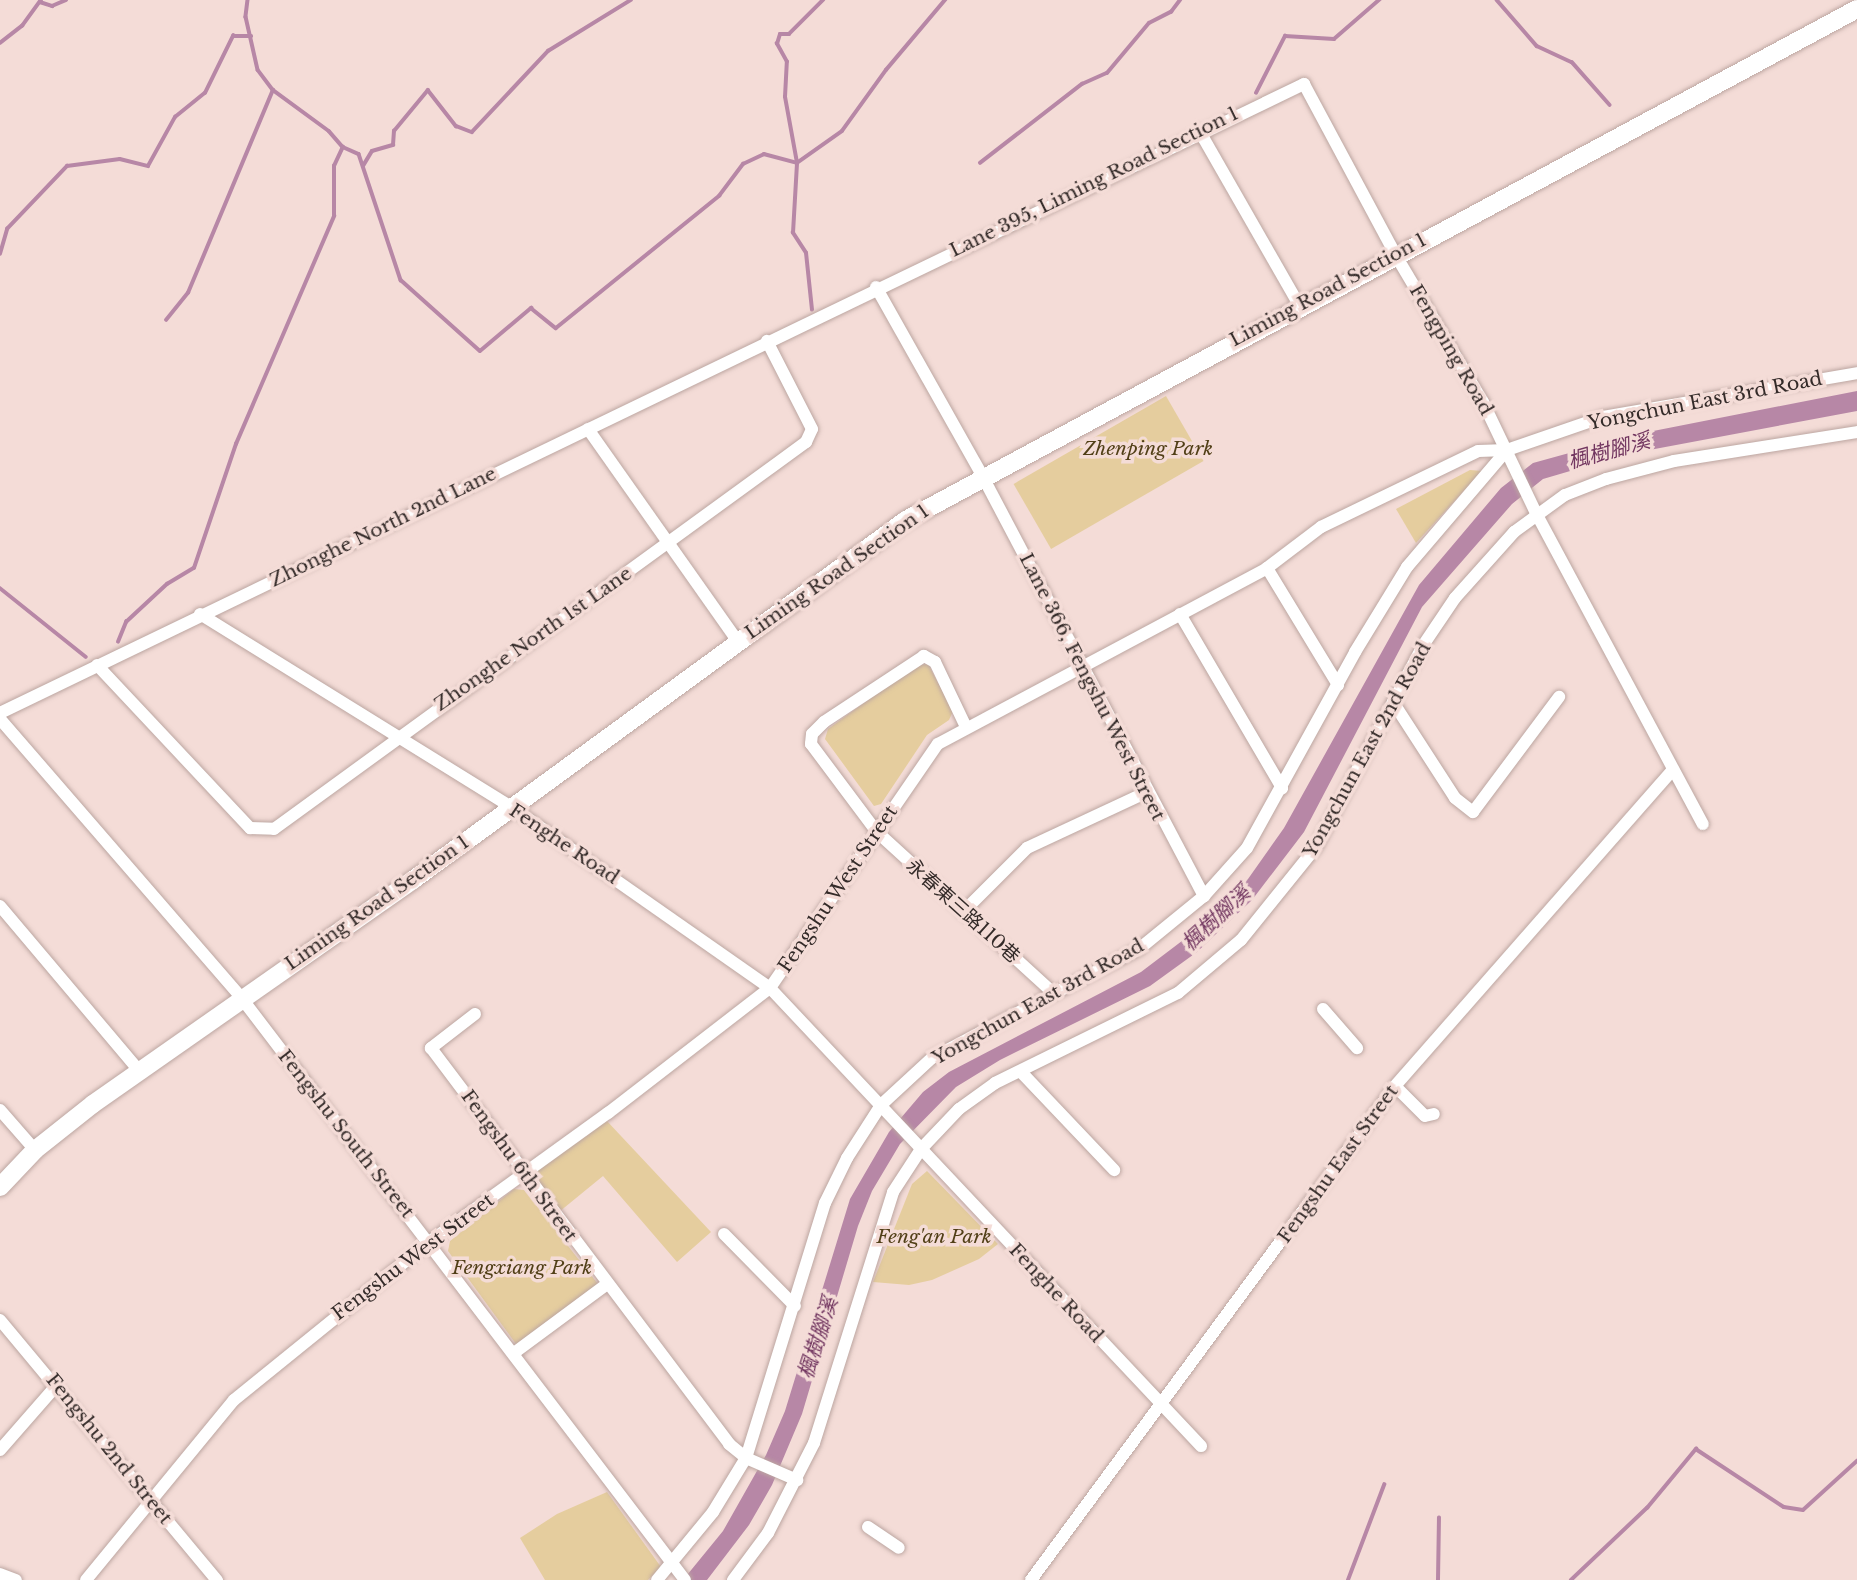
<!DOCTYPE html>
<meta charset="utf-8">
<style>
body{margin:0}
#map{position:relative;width:1857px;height:1580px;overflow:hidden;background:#f4dcd7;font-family:"Libre Baskerville","Noto Sans TC",serif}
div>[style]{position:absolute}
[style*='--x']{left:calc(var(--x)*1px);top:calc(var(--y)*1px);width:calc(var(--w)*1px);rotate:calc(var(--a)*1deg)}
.green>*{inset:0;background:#e5cd9e;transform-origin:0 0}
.water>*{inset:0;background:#b787a6}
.stream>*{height:3.5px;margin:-1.75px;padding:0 1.75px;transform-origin:1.75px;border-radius:1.75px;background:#b787a6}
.roads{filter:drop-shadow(0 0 2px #bca6a1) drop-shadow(0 0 2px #bca6a1)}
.minor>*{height:12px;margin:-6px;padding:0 6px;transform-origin:6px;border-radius:6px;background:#fff}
.secondary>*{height:18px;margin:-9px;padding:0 9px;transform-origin:9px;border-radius:9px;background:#fff}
span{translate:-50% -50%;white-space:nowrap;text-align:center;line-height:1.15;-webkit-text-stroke:7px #f4dcd7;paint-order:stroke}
.street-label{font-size:19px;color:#342b29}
.park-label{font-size:19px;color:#513f17;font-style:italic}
.water-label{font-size:21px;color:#723660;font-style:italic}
</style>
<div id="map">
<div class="green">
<div style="left:1166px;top:396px;width:75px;height:176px;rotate:60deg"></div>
<div style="clip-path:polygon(1470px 470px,1482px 471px,1416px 543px,1396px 509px)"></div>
<div style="clip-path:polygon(928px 664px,953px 711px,949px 720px,927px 735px,881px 804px,874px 806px,825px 739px,828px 729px,915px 666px)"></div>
<div style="clip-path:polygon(606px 1120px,711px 1232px,677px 1262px,603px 1176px,559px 1212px,534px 1173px)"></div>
<div style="clip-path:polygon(927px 1171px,998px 1244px,979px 1259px,932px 1280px,909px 1285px,873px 1282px,912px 1184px)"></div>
<div style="clip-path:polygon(514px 1189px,524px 1190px,598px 1284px,516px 1344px,448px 1251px,450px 1241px)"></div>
<div style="clip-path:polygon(607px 1492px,661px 1567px,648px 1580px,545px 1580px,520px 1538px,557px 1514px)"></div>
</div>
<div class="water">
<div style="clip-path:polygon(1857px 391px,1857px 411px,1628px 454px,1543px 479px,1512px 504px,1422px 607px,1304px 832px,1252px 900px,1197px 952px,1150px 986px,1000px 1060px,956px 1087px,900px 1144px,872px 1191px,858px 1226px,802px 1414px,772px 1485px,749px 1525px,707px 1580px,683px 1580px,723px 1531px,766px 1455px,785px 1411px,850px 1199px,889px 1132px,923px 1092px,949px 1072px,1141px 972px,1207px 922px,1248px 879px,1284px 828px,1419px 585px,1501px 488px,1533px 463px,1638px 434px)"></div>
</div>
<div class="stream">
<div style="--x:248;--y:0;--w:17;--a:97"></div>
<div style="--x:246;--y:17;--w:54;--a:77.2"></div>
<div style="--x:258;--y:70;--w:25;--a:53"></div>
<div style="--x:273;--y:90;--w:69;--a:36.2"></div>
<div style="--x:329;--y:131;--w:21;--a:49"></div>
<div style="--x:1497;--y:0;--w:61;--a:49"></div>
<div style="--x:1537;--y:46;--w:38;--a:25"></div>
<div style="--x:1572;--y:62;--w:57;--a:48.5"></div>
<div style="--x:40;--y:2;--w:13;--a:18"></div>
<div style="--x:52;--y:6;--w:15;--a:-23"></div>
<div style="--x:0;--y:43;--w:28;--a:-38"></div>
<div style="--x:22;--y:26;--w:32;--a:-54"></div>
<div style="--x:1256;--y:93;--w:64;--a:-63"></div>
<div style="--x:1285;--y:36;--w:49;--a:3.5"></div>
<div style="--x:1334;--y:39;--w:60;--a:-40.9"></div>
<div style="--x:980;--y:163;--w:129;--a:-37.8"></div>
<div style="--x:1082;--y:84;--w:27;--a:-24"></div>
<div style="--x:1107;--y:73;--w:65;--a:-50"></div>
<div style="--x:1149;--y:23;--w:25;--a:-27"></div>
<div style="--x:1171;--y:12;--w:15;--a:-53"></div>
<div style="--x:363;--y:166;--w:17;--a:-59"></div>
<div style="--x:372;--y:151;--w:22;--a:-16"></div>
<div style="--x:393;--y:145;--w:14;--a:-86"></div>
<div style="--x:394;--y:131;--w:53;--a:-50.3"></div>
<div style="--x:428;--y:90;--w:46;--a:52.1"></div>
<div style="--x:456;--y:126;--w:17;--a:21"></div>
<div style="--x:472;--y:132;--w:111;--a:-46.8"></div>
<div style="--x:548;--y:51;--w:97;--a:-31.6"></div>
<div style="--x:0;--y:254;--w:26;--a:-74"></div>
<div style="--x:7;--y:229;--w:87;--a:-46.4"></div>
<div style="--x:67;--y:166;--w:53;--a:-7.5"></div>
<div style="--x:120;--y:159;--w:29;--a:14"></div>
<div style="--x:148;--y:166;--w:56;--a:-61.1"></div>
<div style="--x:175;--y:117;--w:38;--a:-39"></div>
<div style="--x:205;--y:93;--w:64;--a:-63.8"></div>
<div style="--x:233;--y:36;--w:18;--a:0"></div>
<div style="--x:812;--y:310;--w:57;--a:-96"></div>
<div style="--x:806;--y:253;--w:24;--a:-123"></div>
<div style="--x:793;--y:233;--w:70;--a:-86.7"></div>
<div style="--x:797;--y:163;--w:67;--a:-100.3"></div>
<div style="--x:785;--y:97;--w:35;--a:-87"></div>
<div style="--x:787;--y:62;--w:21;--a:-119"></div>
<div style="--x:777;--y:44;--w:10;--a:-73"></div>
<div style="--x:780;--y:34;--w:9;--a:0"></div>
<div style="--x:789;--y:34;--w:48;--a:-45"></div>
<div style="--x:166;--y:320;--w:35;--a:-51"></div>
<div style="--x:188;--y:293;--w:220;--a:-67.3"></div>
<div style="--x:0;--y:588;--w:110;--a:38.7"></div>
<div style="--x:118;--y:642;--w:22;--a:-68"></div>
<div style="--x:126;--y:622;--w:56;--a:-42.8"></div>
<div style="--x:167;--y:584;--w:31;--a:-31"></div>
<div style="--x:194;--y:568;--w:131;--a:-71.3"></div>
<div style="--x:236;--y:444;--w:248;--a:-66.7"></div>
<div style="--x:334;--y:216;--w:50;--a:-90"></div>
<div style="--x:334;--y:166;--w:21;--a:-65"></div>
<div style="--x:343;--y:147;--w:17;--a:24"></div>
<div style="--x:359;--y:154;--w:133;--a:71.6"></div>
<div style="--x:401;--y:280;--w:106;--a:41.9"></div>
<div style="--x:480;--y:351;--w:67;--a:-40.1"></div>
<div style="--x:531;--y:308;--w:32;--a:39"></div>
<div style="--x:556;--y:328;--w:210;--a:-39"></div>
<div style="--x:719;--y:196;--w:40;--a:-53"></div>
<div style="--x:743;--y:164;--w:23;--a:-25"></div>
<div style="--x:764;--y:154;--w:34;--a:15"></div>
<div style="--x:797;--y:163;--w:55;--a:-35.4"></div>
<div style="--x:842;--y:131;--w:75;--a:-54.2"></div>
<div style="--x:886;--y:70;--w:92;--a:-49.9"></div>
<div style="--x:1348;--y:1580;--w:102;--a:-69.2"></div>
<div style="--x:1438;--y:1580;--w:62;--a:-89.1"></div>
<div style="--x:1571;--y:1580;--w:105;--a:-43.5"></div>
<div style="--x:1647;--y:1508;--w:77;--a:-50.3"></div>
<div style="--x:1696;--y:1449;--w:105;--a:33.4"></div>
<div style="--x:1784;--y:1507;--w:19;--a:9"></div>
<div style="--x:1803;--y:1510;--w:73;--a:-42.2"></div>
</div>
<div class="roads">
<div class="minor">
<div style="--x:1200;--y:132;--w:199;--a:60.2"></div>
<div style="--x:876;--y:287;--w:218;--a:60.6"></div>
<div style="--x:983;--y:477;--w:474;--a:62.2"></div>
<div style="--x:588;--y:429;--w:261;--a:54.8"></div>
<div style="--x:1267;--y:568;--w:137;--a:58.7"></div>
<div style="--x:200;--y:614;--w:365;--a:31.8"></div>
<div style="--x:510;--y:806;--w:317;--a:35"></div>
<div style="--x:770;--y:988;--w:629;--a:46.74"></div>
<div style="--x:1180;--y:614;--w:202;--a:59.6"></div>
<div style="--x:97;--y:665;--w:224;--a:46.8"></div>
<div style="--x:250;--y:828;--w:24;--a:2"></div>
<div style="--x:274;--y:829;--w:658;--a:-36.03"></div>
<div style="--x:806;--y:442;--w:14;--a:-65"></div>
<div style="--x:812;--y:429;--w:99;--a:-117.1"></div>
<div style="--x:1393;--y:702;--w:114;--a:57.1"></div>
<div style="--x:1455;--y:798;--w:23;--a:38"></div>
<div style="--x:1473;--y:812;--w:144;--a:-53.2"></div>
<div style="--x:0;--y:713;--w:1448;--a:-25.75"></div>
<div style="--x:1304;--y:84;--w:193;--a:61.8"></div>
<div style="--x:1395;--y:254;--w:172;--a:59.3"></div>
<div style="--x:1483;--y:402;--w:123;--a:64.5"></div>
<div style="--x:1536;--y:513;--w:353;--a:61.8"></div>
<div style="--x:0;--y:719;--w:371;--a:49.1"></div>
<div style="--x:243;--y:1000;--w:729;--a:52.69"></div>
<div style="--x:966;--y:727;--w:72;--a:-115.5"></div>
<div style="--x:935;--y:662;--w:13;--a:-151"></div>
<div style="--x:924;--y:656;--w:120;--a:146.6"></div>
<div style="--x:824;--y:722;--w:17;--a:135"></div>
<div style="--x:812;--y:734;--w:10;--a:96"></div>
<div style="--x:811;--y:744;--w:109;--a:53.2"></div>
<div style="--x:876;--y:831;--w:237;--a:42.4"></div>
<div style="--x:0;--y:906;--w:219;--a:49.8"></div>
<div style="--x:963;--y:912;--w:91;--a:-45"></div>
<div style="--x:1027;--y:848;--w:130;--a:-25"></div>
<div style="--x:1323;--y:1009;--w:52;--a:48.9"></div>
<div style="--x:475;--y:1014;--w:56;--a:142.3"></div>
<div style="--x:431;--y:1048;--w:496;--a:53"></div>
<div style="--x:729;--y:1444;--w:22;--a:39"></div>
<div style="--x:746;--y:1458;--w:56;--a:23.3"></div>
<div style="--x:1022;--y:1073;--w:134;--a:46.5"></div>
<div style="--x:1395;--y:1086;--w:42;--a:45"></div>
<div style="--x:1425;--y:1116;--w:9;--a:-13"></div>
<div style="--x:0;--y:1110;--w:53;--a:48.8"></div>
<div style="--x:724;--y:1234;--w:101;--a:45.4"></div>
<div style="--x:0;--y:1320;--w:339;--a:50.2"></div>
<div style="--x:514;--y:1353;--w:114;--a:-36.5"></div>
<div style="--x:0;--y:1450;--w:86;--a:-48.8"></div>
<div style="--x:868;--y:1527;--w:37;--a:34"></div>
<div style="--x:0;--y:1574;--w:17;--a:21"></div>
<div style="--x:86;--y:1580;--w:233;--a:-50.6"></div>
<div style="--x:234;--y:1400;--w:251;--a:-39"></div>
<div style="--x:429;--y:1242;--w:221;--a:-35.8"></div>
<div style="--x:608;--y:1113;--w:205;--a:-37.7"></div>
<div style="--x:770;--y:988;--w:296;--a:-55.5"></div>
<div style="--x:938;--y:744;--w:373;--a:-28.1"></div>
<div style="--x:1267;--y:568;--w:68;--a:-37.2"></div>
<div style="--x:1321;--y:527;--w:174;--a:-25.8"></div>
<div style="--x:1478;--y:451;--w:29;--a:-2"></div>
<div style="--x:657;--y:1580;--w:88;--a:-50.5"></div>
<div style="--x:713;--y:1512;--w:63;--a:-58.6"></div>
<div style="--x:746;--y:1458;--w:267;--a:-72.8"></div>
<div style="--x:825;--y:1203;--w:50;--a:-63.9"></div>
<div style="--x:847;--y:1158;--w:63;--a:-57.3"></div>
<div style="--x:881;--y:1105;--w:69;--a:-42.7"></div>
<div style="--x:932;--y:1058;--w:234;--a:-27.8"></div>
<div style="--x:1139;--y:949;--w:84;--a:-39.2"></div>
<div style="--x:1204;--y:896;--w:64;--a:-48.1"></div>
<div style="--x:1247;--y:848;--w:224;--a:-61.1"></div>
<div style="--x:1355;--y:652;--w:100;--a:-58.5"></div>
<div style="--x:1407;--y:567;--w:154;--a:-49.5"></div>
<div style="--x:1507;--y:450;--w:102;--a:-19"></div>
<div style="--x:1603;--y:417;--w:258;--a:-9.8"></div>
<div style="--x:733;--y:1580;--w:59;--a:-53.3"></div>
<div style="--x:768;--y:1533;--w:101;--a:-62.9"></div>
<div style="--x:814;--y:1443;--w:263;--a:-72.5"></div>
<div style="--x:893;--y:1192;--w:51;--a:-56.9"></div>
<div style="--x:921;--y:1149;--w:55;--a:-46.5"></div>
<div style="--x:959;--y:1109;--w:44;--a:-35.8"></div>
<div style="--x:995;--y:1083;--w:204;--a:-26.2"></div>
<div style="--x:1178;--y:993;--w:82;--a:-40.1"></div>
<div style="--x:1241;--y:940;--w:119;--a:-51.1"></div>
<div style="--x:1316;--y:847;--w:230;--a:-62"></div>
<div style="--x:1424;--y:644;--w:55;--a:-56"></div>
<div style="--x:1455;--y:598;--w:89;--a:-48.2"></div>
<div style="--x:1514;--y:532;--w:63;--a:-36"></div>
<div style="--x:1565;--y:495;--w:44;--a:-21.3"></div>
<div style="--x:1606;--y:479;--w:70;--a:-14.8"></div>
<div style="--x:1674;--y:461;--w:185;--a:-9"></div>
<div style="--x:1031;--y:1580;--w:614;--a:-53.62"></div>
<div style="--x:1395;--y:1086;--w:421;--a:-48.7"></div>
</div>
<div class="secondary">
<div style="--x:0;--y:1187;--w:51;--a:-46.6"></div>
<div style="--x:35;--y:1150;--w:74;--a:-38.4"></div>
<div style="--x:93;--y:1104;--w:391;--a:-35"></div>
<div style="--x:413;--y:880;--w:610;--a:-36.14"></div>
<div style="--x:906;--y:520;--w:1080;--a:-28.25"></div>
</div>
</div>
<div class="street-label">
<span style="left:1094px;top:182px;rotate:-26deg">Lane 395, Liming Road Section 1</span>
<span style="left:1328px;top:290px;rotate:-28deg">Liming Road Section 1</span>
<span style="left:1451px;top:350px;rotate:60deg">Fengping Road</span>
<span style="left:1705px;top:401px;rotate:-11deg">Yongchun East 3rd Road</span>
<span style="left:383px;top:527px;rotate:-26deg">Zhonghe North 2nd Lane</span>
<span style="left:837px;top:572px;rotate:-35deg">Liming Road Section 1</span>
<span style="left:533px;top:639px;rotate:-35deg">Zhonghe North 1st Lane</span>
<span style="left:1092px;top:687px;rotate:63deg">Lane 366, Fengshu West Street</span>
<span style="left:1367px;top:750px;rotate:-61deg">Yongchun East 2nd Road</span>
<span style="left:564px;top:844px;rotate:34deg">Fenghe Road</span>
<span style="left:838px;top:889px;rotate:-56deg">Fengshu West Street</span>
<span style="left:377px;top:903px;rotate:-35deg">Liming Road Section 1</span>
<span style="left:963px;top:911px;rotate:42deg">永春東三路110巷</span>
<span style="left:1038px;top:1002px;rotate:-29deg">Yongchun East 3rd Road</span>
<span style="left:346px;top:1134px;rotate:52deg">Fengshu South Street</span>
<span style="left:1338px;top:1164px;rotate:-54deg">Fengshu East Street</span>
<span style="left:519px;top:1166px;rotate:54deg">Fengshu 6th Street</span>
<span style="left:413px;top:1257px;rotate:-37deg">Fengshu West Street</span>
<span style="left:1056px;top:1293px;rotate:47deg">Fenghe Road</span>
<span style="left:109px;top:1449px;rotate:51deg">Fengshu 2nd Street</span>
</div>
<div class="park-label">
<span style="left:1148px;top:449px">Zhenping Park</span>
<span style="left:934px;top:1237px">Feng'an Park</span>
<span style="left:522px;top:1268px">Fengxiang Park</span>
</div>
<div class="water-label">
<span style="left:1609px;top:451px;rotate:-15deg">楓樹腳溪</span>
<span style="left:1216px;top:918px;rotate:-43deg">楓樹腳溪</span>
<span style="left:818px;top:1338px;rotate:-72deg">楓樹腳溪</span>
</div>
</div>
